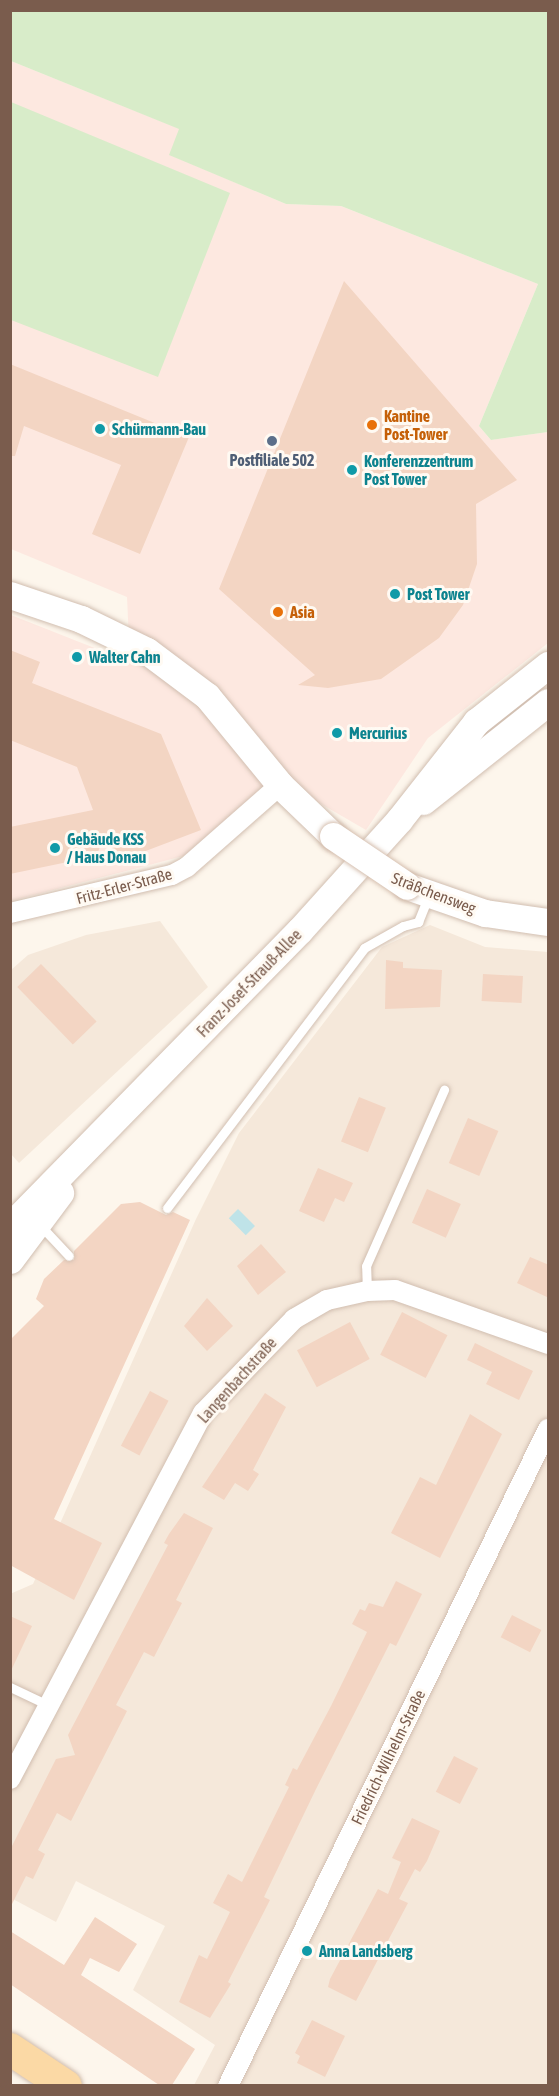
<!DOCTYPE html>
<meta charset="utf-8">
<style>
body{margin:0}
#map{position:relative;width:559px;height:2096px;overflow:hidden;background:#fdf6ec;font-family:"Asap Condensed",sans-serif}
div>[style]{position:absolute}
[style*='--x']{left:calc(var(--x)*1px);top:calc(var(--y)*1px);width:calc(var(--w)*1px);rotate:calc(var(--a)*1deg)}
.residential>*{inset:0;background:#f5e8da}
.commercial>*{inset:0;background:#fde8e0}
.green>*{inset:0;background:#d8ecc9}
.water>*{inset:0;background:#bfe3e8;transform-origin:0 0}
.building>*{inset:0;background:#f3d5c3;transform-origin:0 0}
.roads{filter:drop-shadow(0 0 2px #d1beb0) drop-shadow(0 0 2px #d1beb0)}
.lane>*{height:9px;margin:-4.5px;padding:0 4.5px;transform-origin:4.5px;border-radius:4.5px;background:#fff}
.street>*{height:20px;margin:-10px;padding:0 10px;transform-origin:10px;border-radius:10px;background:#fff}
.secondary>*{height:27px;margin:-13.5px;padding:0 13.5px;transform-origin:13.5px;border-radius:13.5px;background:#fff}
.primary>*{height:32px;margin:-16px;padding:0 16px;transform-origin:16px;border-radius:16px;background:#fbd9a5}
.bridges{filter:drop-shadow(0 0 2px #d6c0b0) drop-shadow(0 0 2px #d6c0b0)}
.secondary-bridge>*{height:27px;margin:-13.5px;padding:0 13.5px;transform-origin:13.5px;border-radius:13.5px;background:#fff}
.dots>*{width:16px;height:16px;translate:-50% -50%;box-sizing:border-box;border:3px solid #fffaf3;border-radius:50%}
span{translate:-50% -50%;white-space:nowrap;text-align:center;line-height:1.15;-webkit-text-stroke:6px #fffaf3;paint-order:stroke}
.food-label{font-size:16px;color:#c56008;font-weight:700}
.left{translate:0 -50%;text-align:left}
.culture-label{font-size:16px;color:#0d838f;font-weight:700}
.service-label{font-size:16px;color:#4e5e75;font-weight:700}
.street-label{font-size:16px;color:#7a5c4d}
.frame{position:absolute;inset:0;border:12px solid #7a5c4d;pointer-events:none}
</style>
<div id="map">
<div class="residential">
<div style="clip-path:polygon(160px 921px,208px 987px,19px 1163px,11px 1154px,11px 970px,28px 955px,86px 935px)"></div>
<div style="clip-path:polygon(430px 925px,485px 947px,548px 952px,548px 2085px,194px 2085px,215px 2045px,133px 1990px,165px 1926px,76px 1881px,56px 1922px,11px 1898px,10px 1594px,33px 1584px,196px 1219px,239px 1133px,382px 947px)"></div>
</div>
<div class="commercial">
<div style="clip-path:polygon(11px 61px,180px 129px,170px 155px,286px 204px,341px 206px,538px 284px,479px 426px,491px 440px,548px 432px,548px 643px,428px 738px,366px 830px,316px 801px,283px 773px,191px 854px,11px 901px,11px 615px,130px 662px,127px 597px,11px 549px)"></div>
</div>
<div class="green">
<div style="clip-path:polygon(10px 11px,548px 11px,548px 432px,491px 440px,479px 426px,538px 284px,341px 206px,286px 204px,169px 155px,179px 129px,11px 61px)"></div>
<div style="clip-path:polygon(11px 102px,230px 193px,158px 377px,11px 320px)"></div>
</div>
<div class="water">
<div style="left:238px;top:1209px;width:24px;height:13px;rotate:45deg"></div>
</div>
<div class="building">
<div style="clip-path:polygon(344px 281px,517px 480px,476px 504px,477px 564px,463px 605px,439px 638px,381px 679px,328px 688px,298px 685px,315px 675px,219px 589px)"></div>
<div style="clip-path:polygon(10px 364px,189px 437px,140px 554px,92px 534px,121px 465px,24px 426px,15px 456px,10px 456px)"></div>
<div style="clip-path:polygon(10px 650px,40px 662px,32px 683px,161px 734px,201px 830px,114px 863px,104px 837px,93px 864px,82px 859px,10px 874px,10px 827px,93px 810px,77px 767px,10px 740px)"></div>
<div style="clip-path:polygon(386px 960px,403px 962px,403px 968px,442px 970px,440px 1007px,385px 1009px)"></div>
<div style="left:41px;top:964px;width:80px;height:33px;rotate:46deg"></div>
<div style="left:483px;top:974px;width:40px;height:27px;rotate:3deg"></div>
<div style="left:359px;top:1097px;width:29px;height:48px;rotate:22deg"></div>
<div style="left:468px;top:1118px;width:33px;height:49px;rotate:23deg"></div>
<div style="clip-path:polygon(318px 1168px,353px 1183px,344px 1202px,335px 1198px,324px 1222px,299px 1211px)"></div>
<div style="left:427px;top:1189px;width:37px;height:37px;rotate:24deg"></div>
<div style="clip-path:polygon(140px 1202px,166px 1215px,173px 1212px,190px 1220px,54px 1519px,102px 1543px,74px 1600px,10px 1565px,10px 1340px,44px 1306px,36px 1299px,44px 1279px,64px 1260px,74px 1260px,74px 1251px,121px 1204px)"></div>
<div style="clip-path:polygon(261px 1244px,286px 1272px,258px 1295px,237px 1266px)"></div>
<div style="clip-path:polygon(530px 1257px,549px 1265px,549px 1298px,517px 1283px)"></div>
<div style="clip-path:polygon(207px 1298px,233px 1326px,207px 1351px,184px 1326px)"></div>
<div style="left:402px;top:1312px;width:51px;height:48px;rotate:27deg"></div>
<div style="left:350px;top:1322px;width:42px;height:60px;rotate:62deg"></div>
<div style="clip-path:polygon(475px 1343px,533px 1371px,519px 1400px,486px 1384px,492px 1372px,467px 1360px)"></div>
<div style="left:150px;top:1391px;width:21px;height:62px;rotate:28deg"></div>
<div style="clip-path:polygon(265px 1393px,286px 1407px,253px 1470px,259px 1474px,248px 1491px,235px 1483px,224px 1500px,202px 1487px)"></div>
<div style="clip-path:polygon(470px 1414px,502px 1434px,440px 1558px,391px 1533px,420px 1477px,436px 1485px)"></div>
<div style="clip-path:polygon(184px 1513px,213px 1528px,176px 1600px,182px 1603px,154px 1657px,144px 1652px,116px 1705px,127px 1711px,71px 1821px,57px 1813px,38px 1850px,45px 1854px,33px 1879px,26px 1876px,10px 1908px,10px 1850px,56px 1759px,75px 1755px,68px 1735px,168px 1545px,164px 1543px,169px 1534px)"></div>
<div style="clip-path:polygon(396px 1581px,422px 1594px,396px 1646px,390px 1643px,316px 1789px,264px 1897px,270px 1900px,228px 1982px,231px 1984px,210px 2018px,179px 2002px,199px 1955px,207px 1959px,230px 1912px,213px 1903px,228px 1874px,242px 1882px,289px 1787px,285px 1785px,293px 1768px,297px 1770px,331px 1706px,367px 1632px,352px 1624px,360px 1609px,365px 1611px,369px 1603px,383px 1607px)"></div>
<div style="left:512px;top:1615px;width:33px;height:25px;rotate:27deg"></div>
<div style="clip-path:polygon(10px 1616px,32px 1626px,10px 1673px)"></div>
<div style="left:454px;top:1756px;width:27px;height:40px;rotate:27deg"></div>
<div style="clip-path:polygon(412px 1818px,440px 1831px,427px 1861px,420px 1872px,415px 1869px,399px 1899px,408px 1903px,356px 2001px,328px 1987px,330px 1979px,378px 1889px,388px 1894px,401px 1862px,392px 1858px)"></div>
<div style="clip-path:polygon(95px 1917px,137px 1944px,119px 1972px,90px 1958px,81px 1975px,195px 2049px,172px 2085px,159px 2085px,10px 1984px,10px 1931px,64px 1965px)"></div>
<div style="clip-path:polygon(312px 2020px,345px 2036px,325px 2077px,297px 2063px,300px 2056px,295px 2053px)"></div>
</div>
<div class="roads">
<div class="lane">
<div style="--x:167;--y:1208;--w:326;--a:-52.8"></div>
<div style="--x:364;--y:948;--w:45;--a:-29.4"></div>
<div style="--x:403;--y:926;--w:16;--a:-15"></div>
<div style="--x:418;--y:922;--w:27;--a:-68"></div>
<div style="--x:40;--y:1225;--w:42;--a:46.9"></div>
<div style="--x:367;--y:1291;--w:25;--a:-92"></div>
<div style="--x:366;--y:1266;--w:193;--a:-66.1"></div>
<div style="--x:10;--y:1687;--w:42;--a:25.3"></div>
</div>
<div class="street">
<div style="--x:10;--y:913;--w:166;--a:-13.2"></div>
<div style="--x:172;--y:875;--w:17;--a:-28"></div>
<div style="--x:187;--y:867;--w:124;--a:-41.4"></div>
<div style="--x:10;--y:1779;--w:414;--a:-62.2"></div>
<div style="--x:203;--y:1413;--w:131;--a:-45.9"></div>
<div style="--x:294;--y:1319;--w:38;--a:-30"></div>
<div style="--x:327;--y:1300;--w:41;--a:-12.7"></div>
<div style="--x:367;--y:1291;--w:28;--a:-2"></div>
<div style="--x:395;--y:1290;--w:162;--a:19.4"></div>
<div style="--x:228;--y:2086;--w:731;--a:-64.03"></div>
</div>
<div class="secondary">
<div style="--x:10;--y:595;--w:75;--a:18.7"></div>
<div style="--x:81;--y:619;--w:73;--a:25.9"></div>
<div style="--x:147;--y:651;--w:75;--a:36.9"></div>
<div style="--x:207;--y:696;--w:115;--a:50.6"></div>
<div style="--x:280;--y:785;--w:74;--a:43.9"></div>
<div style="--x:423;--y:801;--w:159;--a:-38.4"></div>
<div style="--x:407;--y:886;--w:83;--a:19.1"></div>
<div style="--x:485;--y:913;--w:64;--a:8.1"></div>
<div style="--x:10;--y:1226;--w:414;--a:-45.6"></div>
<div style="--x:300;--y:930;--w:148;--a:-48"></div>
<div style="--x:399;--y:820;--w:125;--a:-51.8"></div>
<div style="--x:476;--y:722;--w:92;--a:-38.4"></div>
<div style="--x:10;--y:1260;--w:84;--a:-53.3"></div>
</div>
<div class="primary">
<div style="--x:10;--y:2049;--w:67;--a:33.5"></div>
</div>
</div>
<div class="bridges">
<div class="secondary-bridge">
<div style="--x:333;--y:836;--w:89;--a:34"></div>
</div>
</div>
<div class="dots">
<div style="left:372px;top:425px;background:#e8710a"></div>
<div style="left:100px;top:429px;background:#0f9aa8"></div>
<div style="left:272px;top:441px;background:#5c6f8a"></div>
<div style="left:352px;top:470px;background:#0f9aa8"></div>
<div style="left:395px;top:594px;background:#0f9aa8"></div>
<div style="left:278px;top:612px;background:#e8710a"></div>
<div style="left:77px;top:657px;background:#0f9aa8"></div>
<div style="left:337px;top:733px;background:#0f9aa8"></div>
<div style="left:55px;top:848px;background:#0f9aa8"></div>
<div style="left:307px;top:1951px;background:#0f9aa8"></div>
</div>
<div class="food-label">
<span class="left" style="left:384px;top:425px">Kantine<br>Post-Tower</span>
<span class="left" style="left:290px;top:612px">Asia</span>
</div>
<div class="culture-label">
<span class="left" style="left:112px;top:429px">Schürmann-Bau</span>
<span class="left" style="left:364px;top:470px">Konferenzzentrum<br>Post Tower</span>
<span class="left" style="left:407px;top:594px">Post Tower</span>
<span class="left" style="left:89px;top:657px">Walter Cahn</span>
<span class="left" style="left:349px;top:733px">Mercurius</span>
<span class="left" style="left:67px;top:848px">Gebäude KSS<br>/ Haus Donau</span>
<span class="left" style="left:319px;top:1951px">Anna Landsberg</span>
</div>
<div class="service-label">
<span style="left:272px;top:460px">Postfiliale 502</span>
</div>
<div class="street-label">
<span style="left:124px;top:886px;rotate:-15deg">Fritz-Erler-Straße</span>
<span style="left:434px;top:893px;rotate:21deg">Sträßchensweg</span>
<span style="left:249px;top:983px;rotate:-46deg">Franz-Josef-Strauß-Allee</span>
<span style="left:237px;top:1380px;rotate:-48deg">Langenbachstraße</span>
<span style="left:388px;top:1757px;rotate:-64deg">Friedrich-Wilhelm-Straße</span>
</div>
<div class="frame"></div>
</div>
